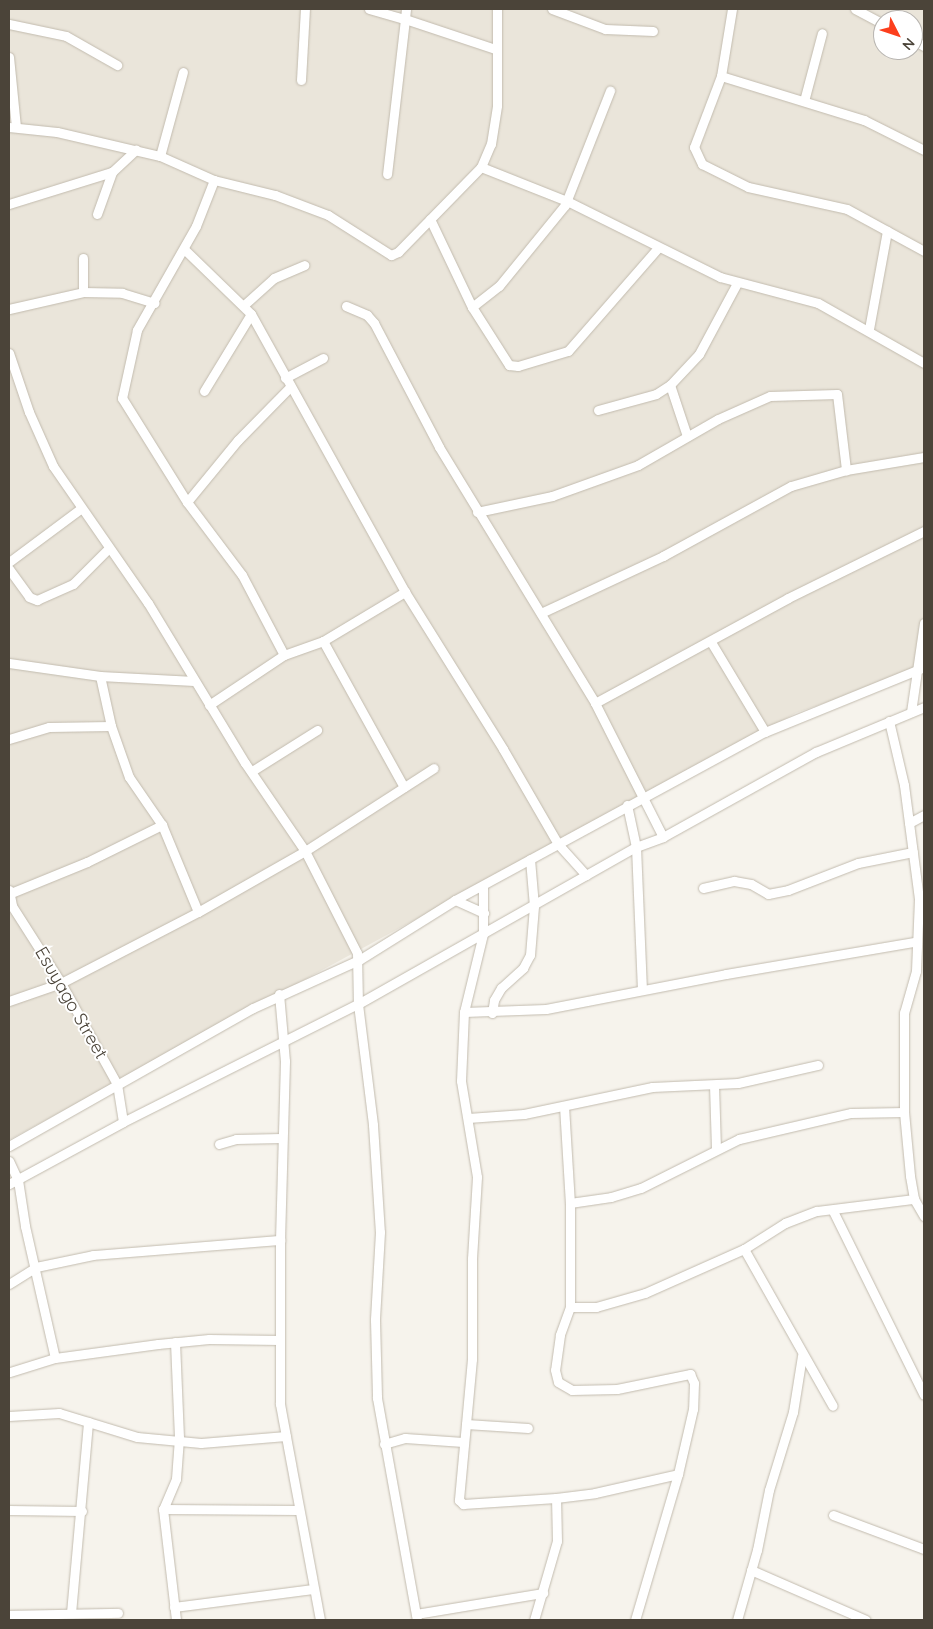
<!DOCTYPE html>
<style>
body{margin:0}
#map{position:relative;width:933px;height:1629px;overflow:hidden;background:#f6f3ec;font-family:Quicksand,sans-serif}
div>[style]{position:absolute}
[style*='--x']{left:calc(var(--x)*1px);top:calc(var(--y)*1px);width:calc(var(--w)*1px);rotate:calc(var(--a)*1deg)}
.residential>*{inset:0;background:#eae5da}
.roads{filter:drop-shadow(0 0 1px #c2bbae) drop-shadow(0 0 1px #c2bbae)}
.minor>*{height:9px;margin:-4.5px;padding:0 4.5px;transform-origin:4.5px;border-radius:4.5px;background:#fff}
span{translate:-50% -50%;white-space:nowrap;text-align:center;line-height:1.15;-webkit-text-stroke:4px #fff;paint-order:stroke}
.street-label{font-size:18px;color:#4b4439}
.frame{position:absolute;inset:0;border:10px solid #4b4439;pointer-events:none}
.north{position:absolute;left:873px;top:10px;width:50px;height:50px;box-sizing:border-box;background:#fff;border:1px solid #b7b4b0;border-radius:50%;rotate:131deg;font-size:14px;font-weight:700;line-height:20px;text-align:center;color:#4b4439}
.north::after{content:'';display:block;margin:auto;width:18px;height:22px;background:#fc3f1d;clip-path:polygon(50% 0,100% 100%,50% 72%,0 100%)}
</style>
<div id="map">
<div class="residential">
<div style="clip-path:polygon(evenodd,9px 9px,924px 9px,924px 668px,796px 713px,9px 1140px,9px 9px,883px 20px,913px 20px,913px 50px,883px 50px,883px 20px)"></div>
</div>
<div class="roads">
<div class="minor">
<div style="--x:369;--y:9;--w:37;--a:16"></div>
<div style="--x:405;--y:19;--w:156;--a:96.6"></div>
<div style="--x:406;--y:9;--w:10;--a:96"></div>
<div style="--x:405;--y:19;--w:95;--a:18.4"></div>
<div style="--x:552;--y:9;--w:57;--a:20.7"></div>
<div style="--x:605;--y:29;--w:48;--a:2.4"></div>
<div style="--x:732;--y:9;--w:68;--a:99.3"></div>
<div style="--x:721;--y:76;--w:76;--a:110.8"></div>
<div style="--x:694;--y:147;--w:19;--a:65"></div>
<div style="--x:702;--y:164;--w:51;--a:26.6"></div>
<div style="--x:748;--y:187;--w:101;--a:12.5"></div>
<div style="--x:847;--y:209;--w:88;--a:28.6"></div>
<div style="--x:855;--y:9;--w:32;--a:28"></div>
<div style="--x:9;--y:24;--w:58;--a:11.9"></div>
<div style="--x:66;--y:36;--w:59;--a:29.6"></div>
<div style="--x:913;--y:40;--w:13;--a:29"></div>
<div style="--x:9;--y:57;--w:70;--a:84.3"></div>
<div style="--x:721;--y:76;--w:150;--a:17.1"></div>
<div style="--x:864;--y:120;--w:67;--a:26.6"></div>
<div style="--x:301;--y:80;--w:71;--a:-86.8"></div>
<div style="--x:804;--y:101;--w:70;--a:-75.2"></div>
<div style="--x:9;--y:127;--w:48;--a:5.9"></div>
<div style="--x:57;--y:132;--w:106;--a:13.1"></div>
<div style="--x:160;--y:156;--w:59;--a:24"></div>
<div style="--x:214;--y:180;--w:63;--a:13.8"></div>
<div style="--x:275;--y:195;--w:57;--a:20.7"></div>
<div style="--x:328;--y:215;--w:75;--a:32.4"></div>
<div style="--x:391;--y:255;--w:8;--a:-23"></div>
<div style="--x:398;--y:252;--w:119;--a:-45.7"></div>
<div style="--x:481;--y:167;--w:25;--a:-67"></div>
<div style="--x:491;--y:144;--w:39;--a:-81"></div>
<div style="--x:497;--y:105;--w:96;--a:-90"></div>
<div style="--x:160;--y:156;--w:87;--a:-74.7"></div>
<div style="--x:481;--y:167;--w:92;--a:21.6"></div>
<div style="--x:567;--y:201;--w:171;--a:26.4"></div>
<div style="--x:720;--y:277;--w:101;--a:14.9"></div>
<div style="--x:818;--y:303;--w:122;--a:29.5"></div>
<div style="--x:214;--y:180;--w:49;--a:111.4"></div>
<div style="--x:196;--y:226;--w:120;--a:119.6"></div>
<div style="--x:137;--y:330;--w:70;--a:102.4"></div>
<div style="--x:122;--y:398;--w:123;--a:58"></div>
<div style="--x:187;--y:502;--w:91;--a:53"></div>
<div style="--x:242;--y:575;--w:90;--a:62.3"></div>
<div style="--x:9;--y:204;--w:108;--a:-17.3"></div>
<div style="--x:112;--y:172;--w:33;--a:-43"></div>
<div style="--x:97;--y:214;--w:45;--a:-70.3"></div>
<div style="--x:430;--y:219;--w:98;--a:64.5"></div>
<div style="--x:472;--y:307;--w:69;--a:57.5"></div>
<div style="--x:509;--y:365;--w:9;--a:6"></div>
<div style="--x:518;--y:366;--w:52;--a:-16.7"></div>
<div style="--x:568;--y:351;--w:137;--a:-48.9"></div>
<div style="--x:184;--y:249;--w:93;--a:44.1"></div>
<div style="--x:251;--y:314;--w:318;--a:61"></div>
<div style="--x:405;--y:592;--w:185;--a:58"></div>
<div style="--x:503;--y:749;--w:110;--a:59.9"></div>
<div style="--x:558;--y:844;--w:42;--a:47.9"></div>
<div style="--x:83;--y:258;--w:34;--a:90"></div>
<div style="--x:244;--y:305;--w:40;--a:-42"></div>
<div style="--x:274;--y:278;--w:33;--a:-23"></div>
<div style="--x:346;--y:306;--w:23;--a:23"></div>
<div style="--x:367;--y:315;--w:11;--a:49"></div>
<div style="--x:374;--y:323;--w:140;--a:62.3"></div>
<div style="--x:439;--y:447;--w:300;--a:58.6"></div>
<div style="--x:595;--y:703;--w:150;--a:63.1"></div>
<div style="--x:472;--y:307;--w:34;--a:-38"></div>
<div style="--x:499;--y:286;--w:104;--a:-50.8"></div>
<div style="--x:565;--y:205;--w:123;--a:-68.5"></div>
<div style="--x:9;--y:309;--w:76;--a:-12.9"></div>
<div style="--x:83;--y:292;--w:39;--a:1"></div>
<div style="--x:122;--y:293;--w:34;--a:17"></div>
<div style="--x:869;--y:329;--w:100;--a:-79.6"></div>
<div style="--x:9;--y:353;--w:62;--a:71.3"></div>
<div style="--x:29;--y:412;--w:59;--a:66"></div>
<div style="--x:53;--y:466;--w:167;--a:55.3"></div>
<div style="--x:148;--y:603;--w:187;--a:58.8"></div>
<div style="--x:245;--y:763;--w:107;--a:55.7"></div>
<div style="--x:305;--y:851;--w:114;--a:63"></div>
<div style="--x:357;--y:953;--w:51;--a:88.9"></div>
<div style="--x:358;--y:1004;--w:122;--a:82.9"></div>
<div style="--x:373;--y:1125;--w:107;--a:86.3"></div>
<div style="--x:380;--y:1232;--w:88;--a:93.3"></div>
<div style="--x:375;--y:1320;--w:78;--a:88.5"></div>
<div style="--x:377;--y:1398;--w:226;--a:79.8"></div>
<div style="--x:285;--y:378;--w:43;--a:-27.8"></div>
<div style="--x:670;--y:385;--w:54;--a:71.6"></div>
<div style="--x:204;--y:391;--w:90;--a:-58.6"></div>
<div style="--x:598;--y:410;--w:60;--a:-15.4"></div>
<div style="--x:656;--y:394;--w:17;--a:-33"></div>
<div style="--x:670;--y:385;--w:42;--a:-46.9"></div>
<div style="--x:699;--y:354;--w:81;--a:-61.8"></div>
<div style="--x:187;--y:502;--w:80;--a:-50.6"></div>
<div style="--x:238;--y:440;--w:74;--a:-45.5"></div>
<div style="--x:477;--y:512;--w:77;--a:-12"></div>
<div style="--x:552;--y:496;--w:91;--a:-19.8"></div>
<div style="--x:638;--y:465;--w:92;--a:-29.9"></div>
<div style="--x:718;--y:419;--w:57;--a:-23.9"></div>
<div style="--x:770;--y:396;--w:67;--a:-1.7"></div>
<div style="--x:837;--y:394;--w:77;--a:83.2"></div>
<div style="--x:9;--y:562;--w:89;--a:-36.7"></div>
<div style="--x:9;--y:569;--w:34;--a:54"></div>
<div style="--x:29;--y:597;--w:9;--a:21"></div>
<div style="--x:37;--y:600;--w:39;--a:-24"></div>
<div style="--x:73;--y:584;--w:51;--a:-45"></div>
<div style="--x:541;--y:613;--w:135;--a:-25"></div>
<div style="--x:663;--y:556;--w:146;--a:-28.7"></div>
<div style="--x:791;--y:486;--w:57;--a:-16.2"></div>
<div style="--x:846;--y:470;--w:79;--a:-9.5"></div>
<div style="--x:323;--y:641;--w:167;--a:61"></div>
<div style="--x:711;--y:642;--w:105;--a:59"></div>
<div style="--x:9;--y:663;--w:92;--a:8.1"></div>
<div style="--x:100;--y:676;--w:94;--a:3"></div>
<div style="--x:100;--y:676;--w:51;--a:77.6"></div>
<div style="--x:111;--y:726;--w:54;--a:70.6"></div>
<div style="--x:129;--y:777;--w:58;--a:55.5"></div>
<div style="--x:162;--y:825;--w:94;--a:67.5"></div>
<div style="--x:595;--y:703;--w:220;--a:-28.5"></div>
<div style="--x:788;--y:598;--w:152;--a:-26.2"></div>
<div style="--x:209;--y:705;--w:90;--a:-33.7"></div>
<div style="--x:284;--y:655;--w:41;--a:-19.7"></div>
<div style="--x:323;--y:641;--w:96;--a:-30.9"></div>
<div style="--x:911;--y:712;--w:90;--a:-81.7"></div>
<div style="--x:889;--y:721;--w:66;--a:76.8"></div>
<div style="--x:904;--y:785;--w:115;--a:82.5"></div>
<div style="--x:9;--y:739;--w:42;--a:-16.7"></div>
<div style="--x:49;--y:727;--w:62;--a:-0.9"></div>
<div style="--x:252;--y:771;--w:77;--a:-32.2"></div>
<div style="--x:627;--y:805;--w:43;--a:77.9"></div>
<div style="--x:636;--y:847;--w:142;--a:87.6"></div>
<div style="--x:909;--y:823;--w:17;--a:-28"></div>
<div style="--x:483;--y:887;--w:47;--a:90"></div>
<div style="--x:483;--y:934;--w:80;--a:103.7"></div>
<div style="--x:464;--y:1012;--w:69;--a:92.5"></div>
<div style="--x:461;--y:1081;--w:97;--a:80.5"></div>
<div style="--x:477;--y:1177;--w:82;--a:93.5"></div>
<div style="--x:472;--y:1259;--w:100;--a:90"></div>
<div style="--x:472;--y:1359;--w:142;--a:95.3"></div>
<div style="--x:459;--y:1500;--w:6;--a:45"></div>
<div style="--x:463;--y:1504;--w:93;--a:-3.7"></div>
<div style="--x:556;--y:1498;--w:39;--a:-7"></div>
<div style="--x:595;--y:1493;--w:85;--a:-12.9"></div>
<div style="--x:703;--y:888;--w:32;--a:-13"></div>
<div style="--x:734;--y:881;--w:17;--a:10"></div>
<div style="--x:751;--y:884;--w:20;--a:30"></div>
<div style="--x:768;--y:894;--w:20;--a:-11"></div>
<div style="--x:788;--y:890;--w:75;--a:-21.1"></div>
<div style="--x:858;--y:863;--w:56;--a:-11.3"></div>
<div style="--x:9;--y:890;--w:16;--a:79"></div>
<div style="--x:12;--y:906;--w:91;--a:57.5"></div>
<div style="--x:61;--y:983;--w:115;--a:61"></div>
<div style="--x:117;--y:1084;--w:38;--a:81"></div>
<div style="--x:11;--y:893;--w:82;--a:-22.2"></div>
<div style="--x:87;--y:862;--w:84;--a:-26.3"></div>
<div style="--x:924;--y:898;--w:5;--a:169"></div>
<div style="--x:919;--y:899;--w:72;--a:92.4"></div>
<div style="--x:916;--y:971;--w:44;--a:105.9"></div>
<div style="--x:904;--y:1013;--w:99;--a:90"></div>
<div style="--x:904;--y:1112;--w:64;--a:84.6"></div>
<div style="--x:910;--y:1176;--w:23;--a:80"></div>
<div style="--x:914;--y:1199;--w:20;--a:60"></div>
<div style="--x:455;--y:900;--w:32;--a:24"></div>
<div style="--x:279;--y:994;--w:67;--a:84.9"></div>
<div style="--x:285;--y:1061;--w:179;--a:91.6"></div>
<div style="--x:280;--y:1240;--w:164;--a:90"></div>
<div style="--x:280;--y:1404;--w:220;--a:79.5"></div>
<div style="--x:9;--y:1001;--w:55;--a:-19.1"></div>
<div style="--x:61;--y:983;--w:154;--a:-27.4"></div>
<div style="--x:198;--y:912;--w:123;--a:-29.7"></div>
<div style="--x:305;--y:851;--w:153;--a:-32.8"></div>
<div style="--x:464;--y:1012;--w:82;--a:-2.1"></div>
<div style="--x:546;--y:1009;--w:183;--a:-11"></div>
<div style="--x:726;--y:974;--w:191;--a:-9.7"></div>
<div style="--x:492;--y:1013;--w:13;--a:-81"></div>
<div style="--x:494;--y:1000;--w:14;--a:-60"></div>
<div style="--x:501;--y:988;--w:30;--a:-42"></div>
<div style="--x:523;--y:968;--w:15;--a:-62"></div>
<div style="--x:530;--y:955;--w:49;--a:-85.3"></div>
<div style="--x:534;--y:906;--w:47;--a:-94.9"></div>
<div style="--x:714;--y:1085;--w:63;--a:88.2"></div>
<div style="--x:564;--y:1106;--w:97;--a:86.5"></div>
<div style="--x:570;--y:1203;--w:104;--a:90"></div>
<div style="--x:570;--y:1307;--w:30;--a:110"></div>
<div style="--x:560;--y:1335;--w:35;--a:98"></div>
<div style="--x:555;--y:1370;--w:12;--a:76"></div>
<div style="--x:558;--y:1382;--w:16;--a:30"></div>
<div style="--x:572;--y:1390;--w:45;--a:-1.3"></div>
<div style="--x:617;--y:1389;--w:75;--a:-11.6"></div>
<div style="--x:690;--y:1374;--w:10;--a:66"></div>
<div style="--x:694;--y:1383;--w:26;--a:92"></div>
<div style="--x:693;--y:1409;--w:67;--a:103"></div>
<div style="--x:678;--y:1474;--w:152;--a:106.4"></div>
<div style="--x:468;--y:1118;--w:56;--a:-4.1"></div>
<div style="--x:524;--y:1114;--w:131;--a:-11.9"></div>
<div style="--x:652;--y:1087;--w:86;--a:-2.7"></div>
<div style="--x:738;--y:1083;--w:82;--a:-12.7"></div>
<div style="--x:219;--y:1144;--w:18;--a:-16"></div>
<div style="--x:236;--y:1139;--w:45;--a:-1.3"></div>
<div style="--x:9;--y:1146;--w:280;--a:-29.5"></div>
<div style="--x:253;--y:1008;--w:116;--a:-24.4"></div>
<div style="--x:359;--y:960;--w:113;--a:-32"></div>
<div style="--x:455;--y:900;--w:353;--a:-28.5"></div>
<div style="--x:765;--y:732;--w:172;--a:-22.2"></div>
<div style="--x:9;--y:1161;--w:21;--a:65"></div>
<div style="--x:18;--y:1180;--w:47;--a:81.3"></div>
<div style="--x:25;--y:1226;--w:135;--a:77.2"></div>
<div style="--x:55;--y:1358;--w:104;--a:-7.7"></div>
<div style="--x:158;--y:1344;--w:51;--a:-5.6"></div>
<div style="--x:209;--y:1339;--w:70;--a:0.8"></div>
<div style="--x:9;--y:1184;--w:130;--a:-28.5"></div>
<div style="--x:123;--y:1122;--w:263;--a:-26.7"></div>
<div style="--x:358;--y:1004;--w:319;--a:-29.5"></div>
<div style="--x:636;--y:847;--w:29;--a:-20"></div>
<div style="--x:663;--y:837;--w:175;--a:-29.1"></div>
<div style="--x:816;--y:752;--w:117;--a:-22.6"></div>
<div style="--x:570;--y:1203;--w:41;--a:-8.3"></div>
<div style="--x:611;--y:1197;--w:31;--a:-17"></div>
<div style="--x:641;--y:1188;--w:110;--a:-26.6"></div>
<div style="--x:739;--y:1139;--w:115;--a:-13.1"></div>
<div style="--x:851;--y:1113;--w:53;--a:-1.1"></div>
<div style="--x:833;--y:1211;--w:205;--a:63.7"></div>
<div style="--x:744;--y:1249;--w:180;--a:60.5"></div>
<div style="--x:9;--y:1284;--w:32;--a:-32"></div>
<div style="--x:36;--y:1267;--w:58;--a:-11.9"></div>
<div style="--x:93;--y:1255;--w:188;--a:-4.6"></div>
<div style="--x:570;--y:1307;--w:26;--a:0"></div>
<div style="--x:596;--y:1307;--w:51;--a:-15.9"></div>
<div style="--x:645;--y:1293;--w:108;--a:-24"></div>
<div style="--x:744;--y:1249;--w:49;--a:-32.4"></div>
<div style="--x:785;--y:1223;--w:34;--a:-21"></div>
<div style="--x:817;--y:1211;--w:98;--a:-7.1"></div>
<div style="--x:175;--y:1342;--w:96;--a:87.6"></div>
<div style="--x:179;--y:1438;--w:41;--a:94.2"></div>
<div style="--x:176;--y:1479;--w:33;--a:113"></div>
<div style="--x:163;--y:1509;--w:112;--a:83.3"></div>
<div style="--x:10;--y:1372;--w:47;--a:-17.3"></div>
<div style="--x:9;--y:1416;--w:50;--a:-3.4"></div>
<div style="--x:59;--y:1413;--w:82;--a:17.1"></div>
<div style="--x:137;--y:1437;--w:64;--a:5.4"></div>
<div style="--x:201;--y:1443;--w:85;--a:-4.7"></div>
<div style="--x:466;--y:1424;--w:62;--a:3.7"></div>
<div style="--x:384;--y:1444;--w:22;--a:-16"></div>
<div style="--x:405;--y:1438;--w:58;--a:3.9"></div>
<div style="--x:163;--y:1509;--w:135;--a:0.4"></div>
<div style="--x:9;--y:1510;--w:73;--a:0.8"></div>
<div style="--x:833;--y:1515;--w:97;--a:20.5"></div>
<div style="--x:751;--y:1570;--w:125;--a:23.5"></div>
<div style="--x:174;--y:1607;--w:140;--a:-7.4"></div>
<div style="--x:71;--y:1613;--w:192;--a:-84.9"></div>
<div style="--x:416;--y:1614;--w:129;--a:-9.4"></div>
<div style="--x:9;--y:1615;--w:109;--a:-1.1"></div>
<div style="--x:534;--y:1620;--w:82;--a:-73.8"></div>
<div style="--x:557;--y:1541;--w:43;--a:-91.3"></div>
<div style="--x:737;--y:1620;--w:73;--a:-74.1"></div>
<div style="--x:757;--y:1550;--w:61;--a:-78.7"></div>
<div style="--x:769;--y:1490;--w:82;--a:-72.9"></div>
<div style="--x:793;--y:1412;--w:57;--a:-80.9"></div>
</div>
</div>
<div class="street-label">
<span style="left:71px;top:1003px;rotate:60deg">Esuyago Street</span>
</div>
<div class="frame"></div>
<div class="north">N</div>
</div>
